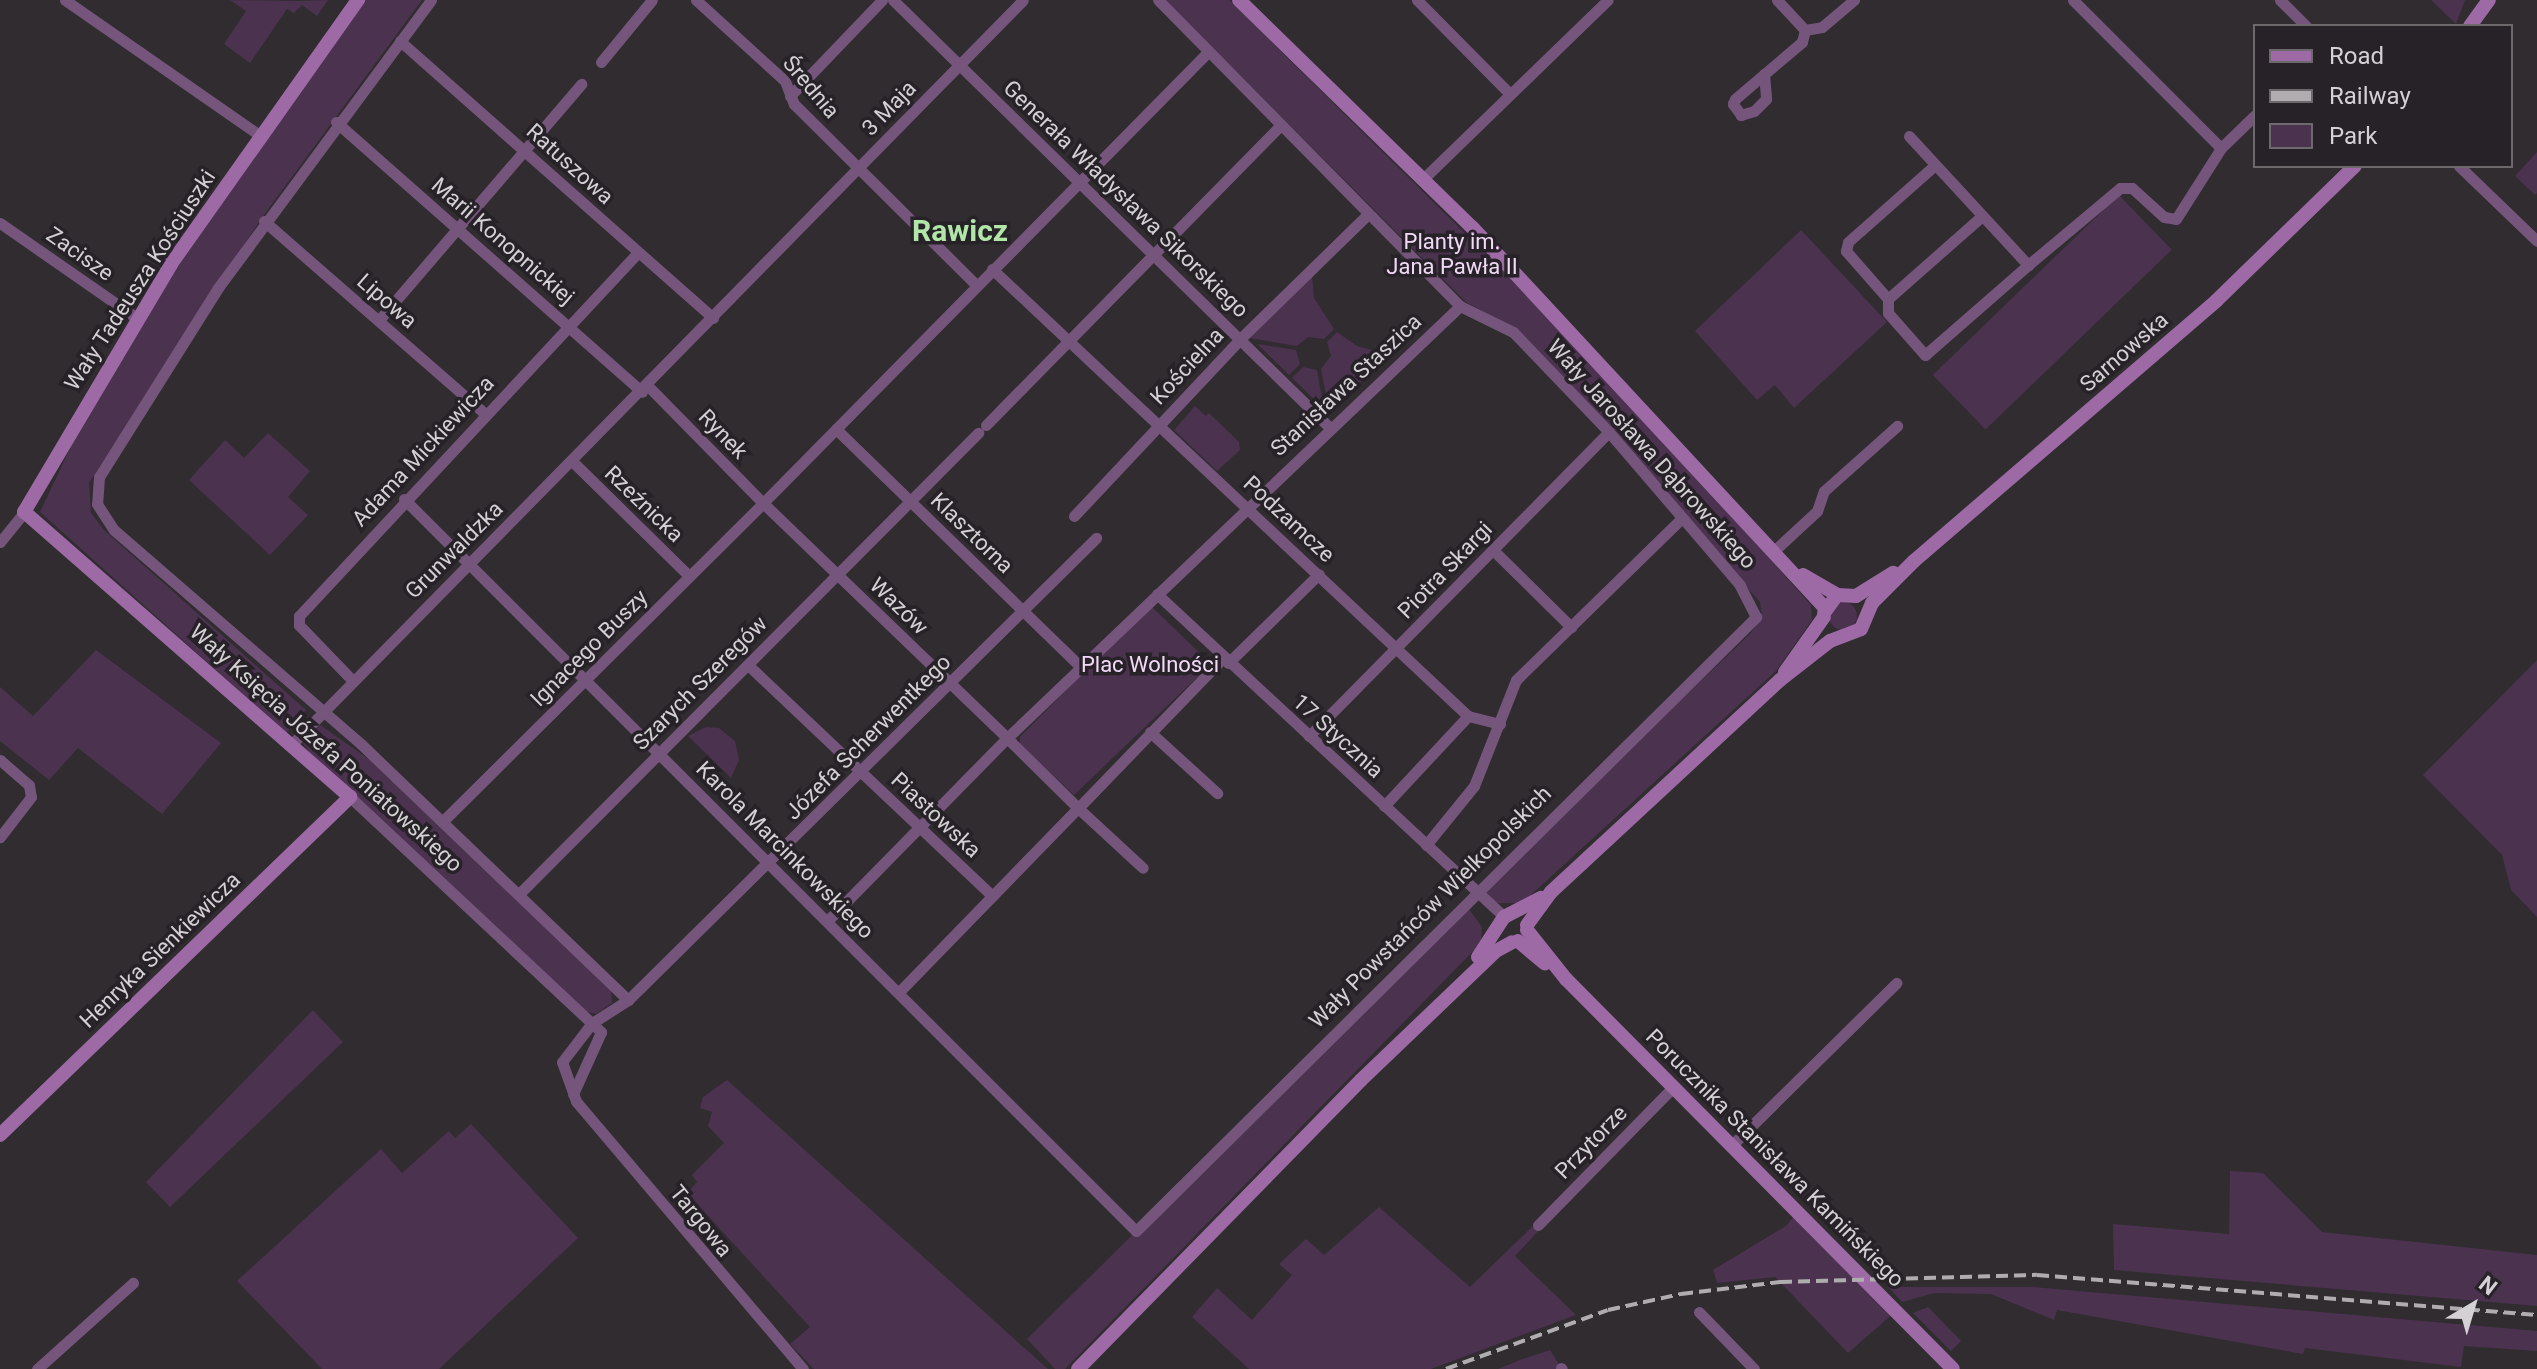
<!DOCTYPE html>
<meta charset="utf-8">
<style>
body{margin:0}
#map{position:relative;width:2537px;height:1369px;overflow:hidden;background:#302c30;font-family:Roboto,sans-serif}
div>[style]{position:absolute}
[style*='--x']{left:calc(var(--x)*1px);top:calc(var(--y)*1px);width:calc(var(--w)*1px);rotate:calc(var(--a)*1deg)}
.green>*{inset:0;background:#4b324f;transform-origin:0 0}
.round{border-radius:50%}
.street>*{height:11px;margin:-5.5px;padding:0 5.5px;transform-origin:5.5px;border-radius:5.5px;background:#75557b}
.secondary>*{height:14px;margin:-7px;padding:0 7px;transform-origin:7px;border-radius:7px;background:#9d6aa6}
.rail>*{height:4px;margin-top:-2px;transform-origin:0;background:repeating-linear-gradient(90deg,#b0adb0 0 12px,transparent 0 18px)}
span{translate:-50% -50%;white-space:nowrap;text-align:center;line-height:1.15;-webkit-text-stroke:7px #262227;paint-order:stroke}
.street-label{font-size:22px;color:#d4d1d4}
.park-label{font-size:22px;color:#f3d9f8}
.district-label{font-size:30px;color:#b2e6a8;font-weight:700}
.legend{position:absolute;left:2253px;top:24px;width:260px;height:144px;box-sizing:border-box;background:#262227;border:2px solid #6c686c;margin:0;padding:10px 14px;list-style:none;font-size:24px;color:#d4d1d4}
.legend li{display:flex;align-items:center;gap:16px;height:40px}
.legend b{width:40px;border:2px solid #6c686c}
.north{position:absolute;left:2433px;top:1265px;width:80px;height:80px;-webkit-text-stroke:6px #262227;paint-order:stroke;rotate:38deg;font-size:22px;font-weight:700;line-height:32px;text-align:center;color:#d4d1d4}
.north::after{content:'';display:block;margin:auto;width:28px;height:36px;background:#d4d1d4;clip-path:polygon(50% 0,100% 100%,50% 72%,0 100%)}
</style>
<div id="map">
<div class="green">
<div style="clip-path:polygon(230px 0,297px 1px,328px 0,317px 16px,302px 5px,294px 13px,287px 9px,250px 63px,224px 44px,246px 11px)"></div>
<div style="clip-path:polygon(364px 0,422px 0,261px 219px,89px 483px,91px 513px,104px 530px,306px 710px,286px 733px,40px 512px,89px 408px,176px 267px)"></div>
<div style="clip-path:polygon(1165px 0,1229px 0,1578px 345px,1811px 605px,1812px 620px,1776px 671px,1522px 903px,1497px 903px,1482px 889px,1749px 635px,1762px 618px,1760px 602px,1517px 330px,1466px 302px)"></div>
<div style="clip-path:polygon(2431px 0,2465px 0,2456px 24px)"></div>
<div style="clip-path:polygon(2537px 152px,2537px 193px,2535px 195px,2515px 176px)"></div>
<div style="left:2119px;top:195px;width:76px;height:259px;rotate:46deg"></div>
<div style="clip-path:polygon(1801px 230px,1887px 322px,1794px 408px,1775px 385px,1757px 400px,1695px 331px)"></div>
<div style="clip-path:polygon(1312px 274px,1314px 298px,1334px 329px,1324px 339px,1308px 337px,1297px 346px,1250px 338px)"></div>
<div style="clip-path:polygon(1337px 332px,1357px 346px,1390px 355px,1329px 411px,1321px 369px,1331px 356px,1327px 342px)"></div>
<div style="clip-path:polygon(1257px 344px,1296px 350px,1300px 364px,1289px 375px)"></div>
<div style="clip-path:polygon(1303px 367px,1317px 370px,1324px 409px,1292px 378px)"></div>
<div style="clip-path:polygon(1195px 406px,1206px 416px,1209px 413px,1239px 442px,1240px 450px,1217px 471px,1174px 430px)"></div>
<div style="clip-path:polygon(268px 433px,310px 471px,288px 497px,308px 515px,270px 555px,189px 480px,225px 440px,244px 458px)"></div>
<div class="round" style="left:1829px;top:602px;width:28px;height:28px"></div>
<div style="clip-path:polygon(1150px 605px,1211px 664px,1074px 795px,1020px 744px,1020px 737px)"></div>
<div style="clip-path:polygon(96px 650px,221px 743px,162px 814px,78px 748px,49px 780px,0 741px,0 687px,33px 716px)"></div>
<div style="clip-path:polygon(2537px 660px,2537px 917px,2511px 890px,2502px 855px,2423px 775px)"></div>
<div style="clip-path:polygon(320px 725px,373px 762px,611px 988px,612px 1003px,596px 1014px,587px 1012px,310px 754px,303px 743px)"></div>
<div style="clip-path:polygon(706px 727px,719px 728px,735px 741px,739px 760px,731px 778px,688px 736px)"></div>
<div style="clip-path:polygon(1466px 905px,1482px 927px,1481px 943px,1065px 1369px,1055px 1369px,1027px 1339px)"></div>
<div style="clip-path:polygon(313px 1010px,343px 1042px,170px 1207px,146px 1182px)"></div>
<div style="clip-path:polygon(727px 1080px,1030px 1353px,1048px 1369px,814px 1369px,790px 1344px,810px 1327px,687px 1193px,697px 1182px,692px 1175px,724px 1143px,708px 1126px,712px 1112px,700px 1108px,703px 1097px)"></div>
<div style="clip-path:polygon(471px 1124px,578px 1238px,439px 1369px,322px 1369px,237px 1281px,381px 1149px,402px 1173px,449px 1131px,455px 1138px)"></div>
<div style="clip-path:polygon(2230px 1171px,2263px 1173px,2322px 1232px,2537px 1255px,2537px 1306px,2114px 1270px,2113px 1224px,2229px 1234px)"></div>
<div style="clip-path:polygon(1379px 1207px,1470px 1287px,1536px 1223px,1541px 1228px,1515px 1256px,1576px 1315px,1431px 1369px,1249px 1369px,1192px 1317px,1217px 1288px,1252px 1320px,1292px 1275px,1279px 1264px,1306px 1239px,1324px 1255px)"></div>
<div style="clip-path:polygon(1798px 1211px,1896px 1311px,1848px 1353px,1775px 1277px,1717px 1283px,1713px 1270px,1786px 1226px)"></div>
<div style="clip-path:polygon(1888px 1287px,2033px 1287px,2537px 1331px,2537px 1351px,2464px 1346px,2461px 1367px,2305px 1348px,2303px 1354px,2057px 1310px,2054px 1320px,1991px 1294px,1934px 1293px,1902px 1302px)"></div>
<div style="clip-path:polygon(1928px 1307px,1961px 1341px,1951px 1351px,1913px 1313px)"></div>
<div style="clip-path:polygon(1550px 1350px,1562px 1369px,1498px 1369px,1520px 1360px)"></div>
</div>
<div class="street">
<div style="--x:65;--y:0;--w:240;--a:34.8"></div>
<div style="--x:431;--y:0;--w:358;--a:126.5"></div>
<div style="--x:218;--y:288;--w:223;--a:122.2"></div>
<div style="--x:99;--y:477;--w:27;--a:94"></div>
<div style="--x:97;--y:504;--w:31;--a:57"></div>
<div style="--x:114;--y:530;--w:327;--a:40.9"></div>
<div style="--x:361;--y:744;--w:370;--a:43.8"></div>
<div style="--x:696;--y:0;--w:120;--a:42.3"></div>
<div style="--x:785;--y:81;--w:25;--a:69"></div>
<div style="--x:794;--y:104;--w:257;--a:44.8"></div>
<div style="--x:893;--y:0;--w:612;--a:44.4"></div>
<div style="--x:1417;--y:0;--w:132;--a:45.3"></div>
<div style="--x:1777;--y:0;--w:41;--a:47"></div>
<div style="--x:2073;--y:0;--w:209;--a:45"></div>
<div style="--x:2280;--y:0;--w:37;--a:45"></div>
<div style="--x:1805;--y:30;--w:17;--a:-10"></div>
<div style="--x:1822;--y:27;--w:42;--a:-40.2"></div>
<div style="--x:400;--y:41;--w:418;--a:41.5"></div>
<div style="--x:601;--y:62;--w:80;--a:-50.6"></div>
<div style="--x:1764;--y:74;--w:25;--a:85"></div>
<div style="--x:1766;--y:99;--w:17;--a:135"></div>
<div style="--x:1754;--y:111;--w:14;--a:163"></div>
<div style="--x:1741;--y:115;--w:14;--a:-126"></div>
<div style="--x:1733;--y:104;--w:5;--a:-68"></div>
<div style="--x:1735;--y:99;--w:88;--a:-40.4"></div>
<div style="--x:1802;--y:42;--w:12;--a:-76"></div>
<div style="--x:790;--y:96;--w:133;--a:-46.2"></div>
<div style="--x:336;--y:122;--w:408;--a:41.4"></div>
<div style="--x:1909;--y:136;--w:176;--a:47.3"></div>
<div style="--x:2028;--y:265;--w:120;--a:-39.9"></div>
<div style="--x:2120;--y:188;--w:12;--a:0"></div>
<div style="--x:2132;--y:188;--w:43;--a:42.2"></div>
<div style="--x:2164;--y:217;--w:12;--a:9"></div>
<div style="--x:2176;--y:219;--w:84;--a:-57.6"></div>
<div style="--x:2221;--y:148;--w:47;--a:-44.1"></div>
<div style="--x:2459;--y:166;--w:108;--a:43.9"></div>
<div style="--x:1423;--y:179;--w:257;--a:-44.1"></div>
<div style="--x:1982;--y:216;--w:125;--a:138.6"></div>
<div style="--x:1888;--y:299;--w:14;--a:90"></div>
<div style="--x:1888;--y:313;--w:56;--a:48.6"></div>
<div style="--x:1925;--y:355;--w:137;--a:-41.1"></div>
<div style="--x:264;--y:221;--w:292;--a:41.1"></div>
<div style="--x:0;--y:223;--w:168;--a:34.8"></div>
<div style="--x:992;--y:269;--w:653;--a:43.2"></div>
<div style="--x:1468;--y:716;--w:123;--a:133"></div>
<div style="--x:1888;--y:299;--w:64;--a:-131.2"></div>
<div style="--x:1846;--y:251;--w:9;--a:-77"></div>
<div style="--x:1848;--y:242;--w:116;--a:-41.5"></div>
<div style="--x:379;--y:320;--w:311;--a:-49.4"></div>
<div style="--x:648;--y:386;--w:164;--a:45.5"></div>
<div style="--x:763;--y:503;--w:634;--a:-45.38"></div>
<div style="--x:986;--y:425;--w:419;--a:-45.5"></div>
<div style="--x:836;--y:429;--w:340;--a:44.2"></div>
<div style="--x:572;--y:461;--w:164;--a:44.5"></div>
<div style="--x:404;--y:499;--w:1035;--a:45"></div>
<div style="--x:1136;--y:1231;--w:873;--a:-44.72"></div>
<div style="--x:1756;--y:617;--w:36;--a:-117"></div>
<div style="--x:1740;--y:585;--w:201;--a:-130.6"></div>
<div style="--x:1609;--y:432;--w:139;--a:-133.8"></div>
<div style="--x:1513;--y:332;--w:59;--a:-153.9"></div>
<div style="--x:1460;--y:306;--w:430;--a:-134.6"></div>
<div style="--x:1074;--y:516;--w:243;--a:-46.8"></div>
<div style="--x:1240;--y:339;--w:179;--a:-44.3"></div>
<div style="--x:0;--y:542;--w:38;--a:-51"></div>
<div style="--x:1776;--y:549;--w:56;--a:-42.8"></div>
<div style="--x:1817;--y:511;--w:21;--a:-71"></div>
<div style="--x:1824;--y:491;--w:98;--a:-41.7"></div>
<div style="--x:1493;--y:550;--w:110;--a:44.6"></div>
<div style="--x:1157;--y:594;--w:474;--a:42.9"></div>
<div style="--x:1223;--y:658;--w:209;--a:134"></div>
<div style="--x:1078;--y:808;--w:100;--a:-135.4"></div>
<div style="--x:1007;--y:738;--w:626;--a:-43.64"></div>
<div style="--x:1228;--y:663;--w:127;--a:-44.4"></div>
<div style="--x:748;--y:665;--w:336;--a:43.4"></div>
<div style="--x:353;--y:681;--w:78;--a:-134"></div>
<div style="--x:299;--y:625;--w:9;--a:-90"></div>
<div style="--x:299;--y:616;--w:497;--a:-47"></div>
<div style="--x:1468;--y:716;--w:33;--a:14"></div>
<div style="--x:1150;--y:732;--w:91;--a:42.3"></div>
<div style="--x:1309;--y:736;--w:427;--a:-45.4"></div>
<div style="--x:291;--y:745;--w:1044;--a:-45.5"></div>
<div style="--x:0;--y:760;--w:38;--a:41"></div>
<div style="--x:29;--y:785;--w:12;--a:81"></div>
<div style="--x:31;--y:797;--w:51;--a:127.8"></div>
<div style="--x:350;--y:797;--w:344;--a:43.1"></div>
<div style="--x:601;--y:1032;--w:68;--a:114.3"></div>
<div style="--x:443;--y:821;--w:451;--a:-44.8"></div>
<div style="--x:763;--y:503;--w:339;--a:43.9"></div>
<div style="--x:1007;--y:738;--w:257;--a:134.5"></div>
<div style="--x:1426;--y:845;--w:76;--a:-50.9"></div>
<div style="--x:1474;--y:786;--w:114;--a:-68.4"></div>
<div style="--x:1516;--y:680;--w:231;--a:-44.3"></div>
<div style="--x:519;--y:894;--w:651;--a:-45.12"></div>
<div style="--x:899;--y:992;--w:257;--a:-45.8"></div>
<div style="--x:1078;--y:808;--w:88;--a:42.7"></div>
<div style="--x:1732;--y:1145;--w:231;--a:-44.6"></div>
<div style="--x:1538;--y:1225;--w:193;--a:-45.6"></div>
<div style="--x:1699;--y:1312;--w:79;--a:46"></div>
<div style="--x:1561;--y:1368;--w:1;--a:45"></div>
<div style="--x:37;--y:1369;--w:129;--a:-41.9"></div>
<div style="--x:803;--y:1369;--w:351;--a:-130.3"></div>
<div style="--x:576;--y:1101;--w:41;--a:-109.7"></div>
<div style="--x:562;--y:1062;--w:49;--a:-52.4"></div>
<div style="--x:592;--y:1023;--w:43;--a:-32.6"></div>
<div style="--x:628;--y:1000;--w:658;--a:-44.63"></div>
</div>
<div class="secondary">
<div style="--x:1239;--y:0;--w:325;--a:44.3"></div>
<div style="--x:1472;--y:227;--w:519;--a:47.18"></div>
<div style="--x:2470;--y:26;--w:32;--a:-54"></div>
<div style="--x:1803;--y:575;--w:39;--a:30"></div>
<div style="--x:1856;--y:596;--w:44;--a:-31.9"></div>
<div style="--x:1824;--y:613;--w:22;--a:-54"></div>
<div style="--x:1837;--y:595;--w:19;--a:3"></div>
<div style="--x:1785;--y:672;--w:67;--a:-54.7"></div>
<div style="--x:1527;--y:925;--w:41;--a:-54"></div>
<div style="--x:1551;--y:892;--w:312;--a:-42.8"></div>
<div style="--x:1780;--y:680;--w:63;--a:-38"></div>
<div style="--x:1830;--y:641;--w:33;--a:-21"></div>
<div style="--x:1861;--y:629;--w:28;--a:-67"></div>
<div style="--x:1872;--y:603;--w:59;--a:-45"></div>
<div style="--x:1914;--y:561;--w:399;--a:-40.7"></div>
<div style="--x:2216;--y:301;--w:194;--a:-44.2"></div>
<div style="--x:1527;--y:930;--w:63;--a:51.5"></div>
<div style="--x:1566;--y:979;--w:549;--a:45.22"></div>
<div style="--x:1518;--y:941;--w:35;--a:40"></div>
<div style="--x:1478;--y:957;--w:48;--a:-57"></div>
<div style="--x:1504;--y:917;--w:42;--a:-27.2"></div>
<div style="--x:0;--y:1135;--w:487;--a:-44"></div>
<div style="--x:350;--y:797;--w:433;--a:-138.8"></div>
<div style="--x:24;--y:512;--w:288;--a:-59.3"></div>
<div style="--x:171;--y:264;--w:324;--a:-54.7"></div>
<div style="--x:1078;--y:1369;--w:404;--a:-45.6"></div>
<div style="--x:1361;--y:1080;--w:187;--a:-43.7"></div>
<div style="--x:1496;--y:951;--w:18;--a:-29"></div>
</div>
<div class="rail">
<div style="--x:1446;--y:1369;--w:172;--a:-20"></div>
<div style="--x:1608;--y:1310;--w:75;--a:-12.4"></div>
<div style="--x:1681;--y:1294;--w:100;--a:-6.9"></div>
<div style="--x:1780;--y:1282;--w:257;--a:-1.6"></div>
<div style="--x:2037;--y:1275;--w:502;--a:4.57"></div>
</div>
<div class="street-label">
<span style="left:811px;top:87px;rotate:50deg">Średnia</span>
<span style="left:889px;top:108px;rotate:-46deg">3 Maja</span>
<span style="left:570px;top:164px;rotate:42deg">Ratuszowa</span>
<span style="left:1126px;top:199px;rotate:44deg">Generała Władysława Sikorskiego</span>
<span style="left:503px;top:241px;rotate:41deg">Marii Konopnickiej</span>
<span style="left:80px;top:254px;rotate:35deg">Zacisze</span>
<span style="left:140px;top:280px;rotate:-57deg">Wały Tadeusza Kościuszki</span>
<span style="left:387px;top:301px;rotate:41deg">Lipowa</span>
<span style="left:2124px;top:352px;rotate:-41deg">Sarnowska</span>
<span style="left:1187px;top:366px;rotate:-47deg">Kościelna</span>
<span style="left:1346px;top:385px;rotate:-43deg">Stanisława Staszica</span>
<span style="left:723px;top:434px;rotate:46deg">Rynek</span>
<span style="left:423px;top:451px;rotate:-47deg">Adama Mickiewicza</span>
<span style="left:1652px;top:454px;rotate:48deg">Wały Jarosława Dąbrowskiego</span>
<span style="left:644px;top:504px;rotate:44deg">Rzeźnicka</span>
<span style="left:1289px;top:519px;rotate:43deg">Podzamcze</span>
<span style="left:972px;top:533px;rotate:44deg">Klasztorna</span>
<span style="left:454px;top:550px;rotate:-45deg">Grunwaldzka</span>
<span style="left:1445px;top:570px;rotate:-46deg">Piotra Skargi</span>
<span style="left:899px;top:606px;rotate:44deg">Wazów</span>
<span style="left:589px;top:648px;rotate:-45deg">Ignacego Buszy</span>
<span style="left:700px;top:683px;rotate:-45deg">Szarych Szeregów</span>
<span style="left:1338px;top:736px;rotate:42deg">17 Stycznia</span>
<span style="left:868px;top:737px;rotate:-45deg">Józefa Scherwentkego</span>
<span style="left:326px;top:748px;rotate:42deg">Wały Księcia Józefa Poniatowskiego</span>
<span style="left:936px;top:815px;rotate:43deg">Piastowska</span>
<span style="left:785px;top:850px;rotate:45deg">Karola Marcinkowskiego</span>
<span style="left:1430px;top:907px;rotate:-45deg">Wały Powstańców Wielkopolskich</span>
<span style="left:160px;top:950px;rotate:-44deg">Henryka Sienkiewicza</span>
<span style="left:1591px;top:1142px;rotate:-46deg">Przytorze</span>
<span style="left:1775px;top:1158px;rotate:45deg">Porucznika Stanisława Kamińskiego</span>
<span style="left:701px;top:1221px;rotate:51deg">Targowa</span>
</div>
<div class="park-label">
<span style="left:1452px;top:254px">Planty im.<br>Jana Pawła II</span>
<span style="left:1150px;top:665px">Plac Wolności</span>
</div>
<div class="district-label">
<span style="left:960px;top:231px">Rawicz</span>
</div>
<ul class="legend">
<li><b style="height:10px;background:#9d6aa6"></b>Road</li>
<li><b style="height:10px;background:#b0adb0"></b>Railway</li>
<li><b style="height:22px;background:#4b324f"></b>Park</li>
</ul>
<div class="north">N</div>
</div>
